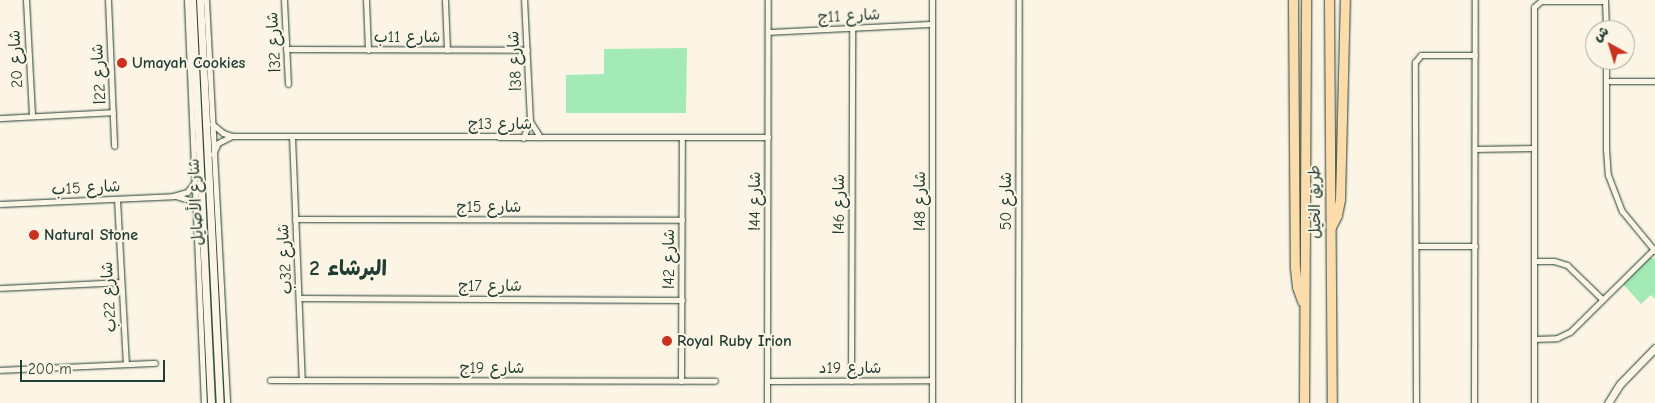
<!DOCTYPE html>
<meta charset="utf-8">
<style>
body{margin:0}
#map{position:relative;width:1655px;height:403px;overflow:hidden;background:#fcf5e5;font-family:"Comic Neue","Playpen Sans Arabic",sans-serif}
div>[style]{position:absolute}
[style*='--x']{left:calc(var(--x)*1px);top:calc(var(--y)*1px);width:calc(var(--w)*1px);rotate:calc(var(--a)*1deg)}
.green>*{inset:0;background:#a4eab7}
.roads{filter:drop-shadow(0 0 1px #1f3d34) drop-shadow(0 0 1px #1f3d34)}
.street>*{height:5px;margin:-2.5px;padding:0 2.5px;transform-origin:2.5px;border-radius:2.5px;background:#fcf5e5}
.secondary>*{height:7px;margin:-3.5px;padding:0 3.5px;transform-origin:3.5px;border-radius:3.5px;background:#fcf5e5}
.highway>*{height:9px;margin:-4.5px;padding:0 4.5px;transform-origin:4.5px;border-radius:4.5px;background:#fddcac}
.dots>*{width:14px;height:14px;translate:-50% -50%;box-sizing:border-box;border:2px solid #fcf5e5;border-radius:50%}
span{translate:-50% -50%;white-space:nowrap;text-align:center;line-height:1.15;-webkit-text-stroke:4px #fcf5e5;paint-order:stroke}
.street-label{font-size:16px;color:#1f3d34}
.poi-label{font-size:16px;color:#1f3d34;font-weight:700}
.left{translate:0 -50%;text-align:left}
.district-label{font-size:21px;color:#1f3d34;font-weight:700}
.north{position:absolute;left:1585px;top:20px;width:50px;height:50px;box-sizing:border-box;background:#fcf5e5;border:1px solid #a4ab9e;border-radius:50%;rotate:321deg;font-size:14px;font-weight:700;line-height:20px;text-align:center;color:#1f3d34}
.north::after{content:'';display:block;margin:auto;width:18px;height:22px;background:#c8321e;clip-path:polygon(50% 0,100% 100%,50% 72%,0 100%)}
.scale{position:absolute;left:20px;top:360px;width:145px;height:22px;box-sizing:border-box;border:2px solid #1f3d34;border-top:0;padding-left:6px;font-size:15px;line-height:18px;white-space:nowrap;color:#1f3d34;-webkit-text-stroke:4px #fcf5e5;paint-order:stroke}
</style>
<div id="map">
<div class="green">
<div style="clip-path:polygon(687px 48px,686px 113px,566px 113px,566px 75px,604px 74px,604px 49px)"></div>
<div style="clip-path:polygon(1648px 257px,1655px 259px,1655px 299px,1651px 295px,1641px 304px,1623px 284px)"></div>
</div>
<div class="roads">
<div class="street">
<div style="--x:26;--y:0;--w:116;--a:87"></div>
<div style="--x:108;--y:0;--w:146;--a:87.6"></div>
<div style="--x:187;--y:0;--w:403;--a:87.6"></div>
<div style="--x:206;--y:0;--w:404;--a:87"></div>
<div style="--x:284;--y:0;--w:84;--a:87.3"></div>
<div style="--x:366;--y:0;--w:50;--a:87.7"></div>
<div style="--x:445;--y:0;--w:50;--a:87.7"></div>
<div style="--x:932;--y:0;--w:403;--a:90"></div>
<div style="--x:1605;--y:0;--w:30;--a:88"></div>
<div style="--x:768;--y:32;--w:164;--a:-2.8"></div>
<div style="--x:286;--y:49;--w:241;--a:0.2"></div>
<div style="--x:1606;--y:60;--w:89;--a:90"></div>
<div style="--x:1606;--y:149;--w:26;--a:86"></div>
<div style="--x:1608;--y:175;--w:39;--a:69"></div>
<div style="--x:1622;--y:211;--w:52;--a:50.5"></div>
<div style="--x:1607;--y:81;--w:48;--a:0"></div>
<div style="--x:0;--y:118;--w:113;--a:-3"></div>
<div style="--x:530;--y:121;--w:19;--a:58"></div>
<div style="--x:212;--y:124;--w:14;--a:39"></div>
<div style="--x:223;--y:133;--w:9;--a:18"></div>
<div style="--x:292;--y:136;--w:244;--a:87.7"></div>
<div style="--x:523;--y:138;--w:18;--a:-68"></div>
<div style="--x:530;--y:121;--w:121;--a:-92.8"></div>
<div style="--x:1475;--y:149;--w:58;--a:-1"></div>
<div style="--x:213;--y:154;--w:12;--a:-66"></div>
<div style="--x:218;--y:143;--w:16;--a:-27"></div>
<div style="--x:232;--y:136;--w:536;--a:0.11"></div>
<div style="--x:176;--y:196;--w:14;--a:17"></div>
<div style="--x:189;--y:200;--w:10;--a:53"></div>
<div style="--x:117;--y:199;--w:165;--a:86.9"></div>
<div style="--x:0;--y:204;--w:173;--a:-2.6"></div>
<div style="--x:173;--y:196;--w:15;--a:-16"></div>
<div style="--x:187;--y:192;--w:11;--a:-52"></div>
<div style="--x:295;--y:219;--w:387;--a:0.1"></div>
<div style="--x:1416;--y:246;--w:59;--a:0"></div>
<div style="--x:1535;--y:261;--w:19;--a:0"></div>
<div style="--x:1554;--y:261;--w:14;--a:17"></div>
<div style="--x:1567;--y:265;--w:49;--a:44.2"></div>
<div style="--x:0;--y:288;--w:121;--a:-2.8"></div>
<div style="--x:299;--y:298;--w:383;--a:0.3"></div>
<div style="--x:1534;--y:339;--w:23;--a:-2"></div>
<div style="--x:1557;--y:338;--w:14;--a:-25"></div>
<div style="--x:1570;--y:332;--w:118;--a:-44.7"></div>
<div style="--x:0;--y:370;--w:155;--a:-2.6"></div>
<div style="--x:270;--y:380;--w:445;--a:0.1"></div>
<div style="--x:681;--y:381;--w:244;--a:-89.8"></div>
<div style="--x:767;--y:381;--w:165;--a:-0.3"></div>
<div style="--x:851;--y:381;--w:353;--a:-89.8"></div>
<div style="--x:767;--y:403;--w:403;--a:-89.9"></div>
<div style="--x:1018;--y:403;--w:403;--a:-89.9"></div>
<div style="--x:1416;--y:403;--w:341;--a:-90.2"></div>
<div style="--x:1415;--y:62;--w:9;--a:-49"></div>
<div style="--x:1421;--y:55;--w:54;--a:0"></div>
<div style="--x:1474;--y:403;--w:403;--a:-89.9"></div>
<div style="--x:1534;--y:403;--w:396;--a:-90"></div>
<div style="--x:1534;--y:7;--w:9;--a:-41"></div>
<div style="--x:1541;--y:1;--w:64;--a:0"></div>
</div>
<div class="secondary">
<div style="--x:192;--y:0;--w:403;--a:87.3"></div>
<div style="--x:200;--y:0;--w:403;--a:87.2"></div>
<div style="--x:1608;--y:403;--w:22;--a:-58"></div>
<div style="--x:1620;--y:384;--w:50;--a:-45.8"></div>
</div>
<div class="highway">
<div style="--x:1293;--y:0;--w:268;--a:89.6"></div>
<div style="--x:1295;--y:268;--w:19;--a:84"></div>
<div style="--x:1297;--y:287;--w:15;--a:70"></div>
<div style="--x:1329;--y:0;--w:403;--a:89.6"></div>
<div style="--x:1331;--y:227;--w:13;--a:-63"></div>
<div style="--x:1337;--y:215;--w:16;--a:-79"></div>
<div style="--x:1340;--y:199;--w:199;--a:-88.6"></div>
<div style="--x:1304;--y:403;--w:403;--a:-89.7"></div>
</div>
</div>
<div class="dots">
<div style="left:122px;top:63px;background:#c8321e"></div>
<div style="left:34px;top:235px;background:#c8321e"></div>
<div style="left:667px;top:341px;background:#c8321e"></div>
</div>
<div class="street-label">
<span style="left:849px;top:16px;rotate:-3deg">شارع 11ج</span>
<span style="left:407px;top:37px">شارع 11ب</span>
<span style="left:274px;top:42px;rotate:-93deg">شارع 32ا</span>
<span style="left:16px;top:59px;rotate:-93deg">شارع 20</span>
<span style="left:515px;top:61px;rotate:-93deg">شارع 38ا</span>
<span style="left:99px;top:74px;rotate:-93deg">شارع 22ا</span>
<span style="left:500px;top:124px">شارع 13ج</span>
<span style="left:86px;top:188px;rotate:-3deg">شارع 15ب</span>
<span style="left:755px;top:201px;rotate:-90deg">شارع 44ا</span>
<span style="left:920px;top:201px;rotate:-90deg">شارع 48ا</span>
<span style="left:1006px;top:201px;rotate:-90deg">شارع 50</span>
<span style="left:196px;top:202px;rotate:-93deg">شارع الأصايل</span>
<span style="left:1315px;top:202px;rotate:-91deg">طريق الخيل</span>
<span style="left:839px;top:204px;rotate:-90deg">شارع 46ا</span>
<span style="left:489px;top:207px">شارع 15ج</span>
<span style="left:285px;top:259px;rotate:-93deg">شارع 32ب</span>
<span style="left:669px;top:259px;rotate:-90deg">شارع 42ا</span>
<span style="left:490px;top:286px">شارع 17ج</span>
<span style="left:109px;top:297px;rotate:-93deg">شارع 22ب</span>
<span style="left:492px;top:368px">شارع 19ج</span>
<span style="left:850px;top:368px">شارع 19د</span>
</div>
<div class="poi-label">
<span class="left" style="left:132px;top:63px">Umayah Cookies</span>
<span class="left" style="left:44px;top:235px">Natural Stone</span>
<span class="left" style="left:677px;top:341px">Royal Ruby Irion</span>
</div>
<div class="district-label">
<span style="left:348px;top:268px">البرشاء 2</span>
</div>
<div class="north">ش</div>
<div class="scale">200 m</div>
</div>
